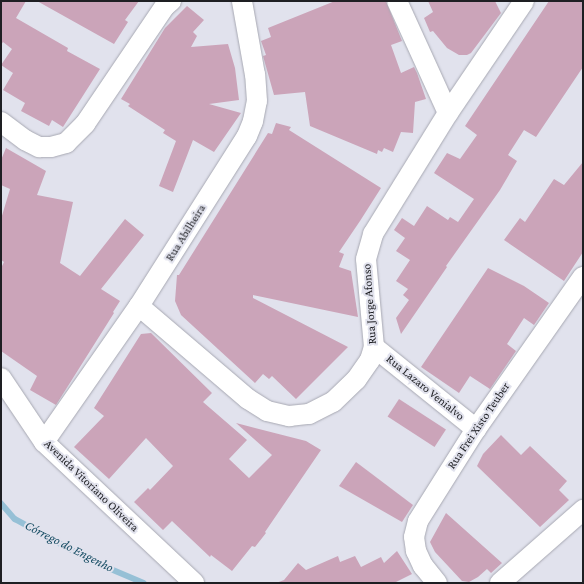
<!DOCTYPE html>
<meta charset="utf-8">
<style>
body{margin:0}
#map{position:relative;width:584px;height:584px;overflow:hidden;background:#e1e2ed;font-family:"Crimson Pro",serif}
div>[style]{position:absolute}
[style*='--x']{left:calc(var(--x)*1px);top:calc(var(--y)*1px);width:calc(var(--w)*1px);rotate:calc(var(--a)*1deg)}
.stream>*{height:5.5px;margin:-2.75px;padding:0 2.75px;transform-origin:2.75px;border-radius:2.75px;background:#96c0d6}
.building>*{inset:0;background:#cba4b9;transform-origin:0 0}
.roads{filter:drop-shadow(0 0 1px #a7a8b2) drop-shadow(0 0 1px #a7a8b2)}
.minor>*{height:20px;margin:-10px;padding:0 10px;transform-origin:10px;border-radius:10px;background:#fff}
span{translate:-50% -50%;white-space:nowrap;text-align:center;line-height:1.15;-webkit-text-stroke:4px #e1e2ed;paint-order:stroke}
.street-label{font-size:12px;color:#1e1f23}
.water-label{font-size:13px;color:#174d64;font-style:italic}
.frame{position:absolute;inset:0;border:2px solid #1e1f23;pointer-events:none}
</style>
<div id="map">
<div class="stream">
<div style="--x:1;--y:503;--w:21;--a:49"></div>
<div style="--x:15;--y:519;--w:88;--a:28.6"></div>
<div style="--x:92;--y:561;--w:56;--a:22.9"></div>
</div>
<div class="building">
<div style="clip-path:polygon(1px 1px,26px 1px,16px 18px,68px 48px,67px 51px,100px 69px,63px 127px,52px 120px,49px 126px,21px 111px,25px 103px,3px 90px,13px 73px,1px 65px,12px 49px,3px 42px,1px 45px)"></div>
<div style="clip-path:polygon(37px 1px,139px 1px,125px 20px,128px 22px,114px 44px)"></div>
<div style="clip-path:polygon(335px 1px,386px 1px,402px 41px,391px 45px,401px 73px,414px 67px,417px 73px,426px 99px,415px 102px,413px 133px,401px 132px,393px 152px,384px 148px,382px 152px,378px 150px,377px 154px,310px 126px,305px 92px,274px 95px,263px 56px,266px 55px,261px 41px,271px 37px,268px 28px)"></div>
<div style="clip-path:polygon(428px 1px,495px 1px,501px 13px,471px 53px,467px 55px,459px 55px,447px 48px,433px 31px,430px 32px,424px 18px,433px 12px)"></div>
<div style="clip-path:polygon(549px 1px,583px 1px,583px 67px,536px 137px,524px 130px,508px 155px,517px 161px,500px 190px,446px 266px,447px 267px,401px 334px,396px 318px,409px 300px,403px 295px,408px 289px,396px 281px,410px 260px,396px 251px,405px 238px,394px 230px,402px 218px,414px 226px,427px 206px,448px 220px,450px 217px,458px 222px,474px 199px,434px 173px,447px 153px,460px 159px,477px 135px,465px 126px)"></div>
<div style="clip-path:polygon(187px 6px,204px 20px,193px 32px,197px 36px,191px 47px,228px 44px,235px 68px,239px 100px,209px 104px,241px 113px,214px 152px,193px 140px,173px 192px,159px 186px,176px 141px,163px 133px,165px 130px,128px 106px,130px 104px,121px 99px,165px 28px)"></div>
<div style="clip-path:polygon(276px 123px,291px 127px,289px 130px,381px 188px,360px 221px,339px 252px,344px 254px,339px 267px,351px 271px,358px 317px,253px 295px,253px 298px,348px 347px,296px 399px,272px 376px,269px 379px,263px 374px,255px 383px,181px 315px,175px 301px,177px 275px,179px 275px,268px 133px,272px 134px)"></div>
<div style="clip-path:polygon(6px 148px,46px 171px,37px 195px,73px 202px,60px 263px,80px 276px,125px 219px,144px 235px,101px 289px,120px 301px,113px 312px,114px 313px,56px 405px,30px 390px,37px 376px,1px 351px,1px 268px,4px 262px,1px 260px,1px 219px,10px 189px,1px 185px,1px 160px)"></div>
<div style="clip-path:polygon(583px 162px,583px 252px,564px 281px,504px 240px,520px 218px,525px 222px,554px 179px,564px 185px)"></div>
<div style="clip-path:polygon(488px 268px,524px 286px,549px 303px,534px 325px,524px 318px,507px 344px,516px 351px,490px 389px,470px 376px,459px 393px,421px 367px)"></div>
<div style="clip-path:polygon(151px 333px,212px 393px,203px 402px,247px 440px,229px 459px,249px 478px,272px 455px,236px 423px,306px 441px,321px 450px,265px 532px,266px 533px,255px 547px,252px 546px,232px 571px,211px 555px,210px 557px,172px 521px,163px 530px,134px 502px,148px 488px,150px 490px,173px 466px,146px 438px,109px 479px,74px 447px,104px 416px,94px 408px,141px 334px)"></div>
<div style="left:399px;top:399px;width:56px;height:21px;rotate:33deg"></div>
<div style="clip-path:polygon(501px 435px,521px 455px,530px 446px,567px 481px,559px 490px,569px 500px,540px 527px,477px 466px,483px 454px)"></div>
<div style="clip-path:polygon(356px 462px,413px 505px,402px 522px,339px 486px)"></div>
<div style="clip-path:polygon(446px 513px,502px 563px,491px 573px,487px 569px,478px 577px,469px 582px,462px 581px,435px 552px,430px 542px)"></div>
<div style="clip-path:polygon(397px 551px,412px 574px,394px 583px,276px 583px,284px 580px,298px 563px,306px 570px,338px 556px,340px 562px,355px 556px,361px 567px,381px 557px,384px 563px)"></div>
</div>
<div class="roads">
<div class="minor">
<div style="--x:397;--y:1;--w:123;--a:65.5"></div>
<div style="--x:1;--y:122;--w:30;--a:37"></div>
<div style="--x:25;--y:140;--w:16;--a:27"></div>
<div style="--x:39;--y:147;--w:12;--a:0"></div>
<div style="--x:51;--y:147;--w:16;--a:-15"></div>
<div style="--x:66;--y:143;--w:27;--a:-45"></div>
<div style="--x:85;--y:124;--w:143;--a:-55.9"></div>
<div style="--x:165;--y:6;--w:8;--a:-40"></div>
<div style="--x:139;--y:306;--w:143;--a:40.5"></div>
<div style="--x:248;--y:399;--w:22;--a:32"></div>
<div style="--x:267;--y:411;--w:23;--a:13"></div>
<div style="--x:289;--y:416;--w:20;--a:-6"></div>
<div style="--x:309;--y:414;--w:27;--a:-27"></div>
<div style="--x:333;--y:402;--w:32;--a:-44"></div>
<div style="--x:356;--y:380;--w:24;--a:-55"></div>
<div style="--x:370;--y:360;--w:14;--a:-73"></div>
<div style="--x:374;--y:347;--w:88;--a:-95.2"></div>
<div style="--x:366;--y:259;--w:26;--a:-74"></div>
<div style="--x:373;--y:234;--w:142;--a:-58.2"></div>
<div style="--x:448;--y:113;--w:135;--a:-55.8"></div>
<div style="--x:374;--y:347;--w:131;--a:38.8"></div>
<div style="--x:1;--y:378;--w:77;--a:56.1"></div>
<div style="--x:44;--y:442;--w:206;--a:43.2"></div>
<div style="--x:44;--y:442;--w:166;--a:-55.1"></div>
<div style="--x:139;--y:306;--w:201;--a:-57.6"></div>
<div style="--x:247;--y:136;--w:16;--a:-68"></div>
<div style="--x:253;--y:121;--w:20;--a:-79"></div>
<div style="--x:257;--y:101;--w:26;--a:-94"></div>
<div style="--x:255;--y:75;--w:75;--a:-100"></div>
<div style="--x:437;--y:583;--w:22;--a:-129"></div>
<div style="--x:423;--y:566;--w:17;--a:-115"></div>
<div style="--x:416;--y:551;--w:14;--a:-98"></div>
<div style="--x:414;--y:537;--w:16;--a:-76"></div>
<div style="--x:418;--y:521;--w:109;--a:-57.8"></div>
<div style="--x:476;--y:429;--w:186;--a:-54.9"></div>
<div style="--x:500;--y:583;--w:111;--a:-41.3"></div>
</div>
</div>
<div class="street-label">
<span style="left:186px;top:233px;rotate:-58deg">Rua Abilheira</span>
<span style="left:370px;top:304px;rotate:-94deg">Rua Jorge Afonso</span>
<span style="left:425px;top:388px;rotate:39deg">Rua Lazaro Venialvo</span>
<span style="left:479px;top:426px;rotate:-56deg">Rua Frei Xisto Teuber</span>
<span style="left:91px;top:486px;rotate:44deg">Avenida Vitoriano Oliveira</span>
</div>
<div class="water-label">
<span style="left:69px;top:547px;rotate:27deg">Córrego do Engenho</span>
</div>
<div class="frame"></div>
</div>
